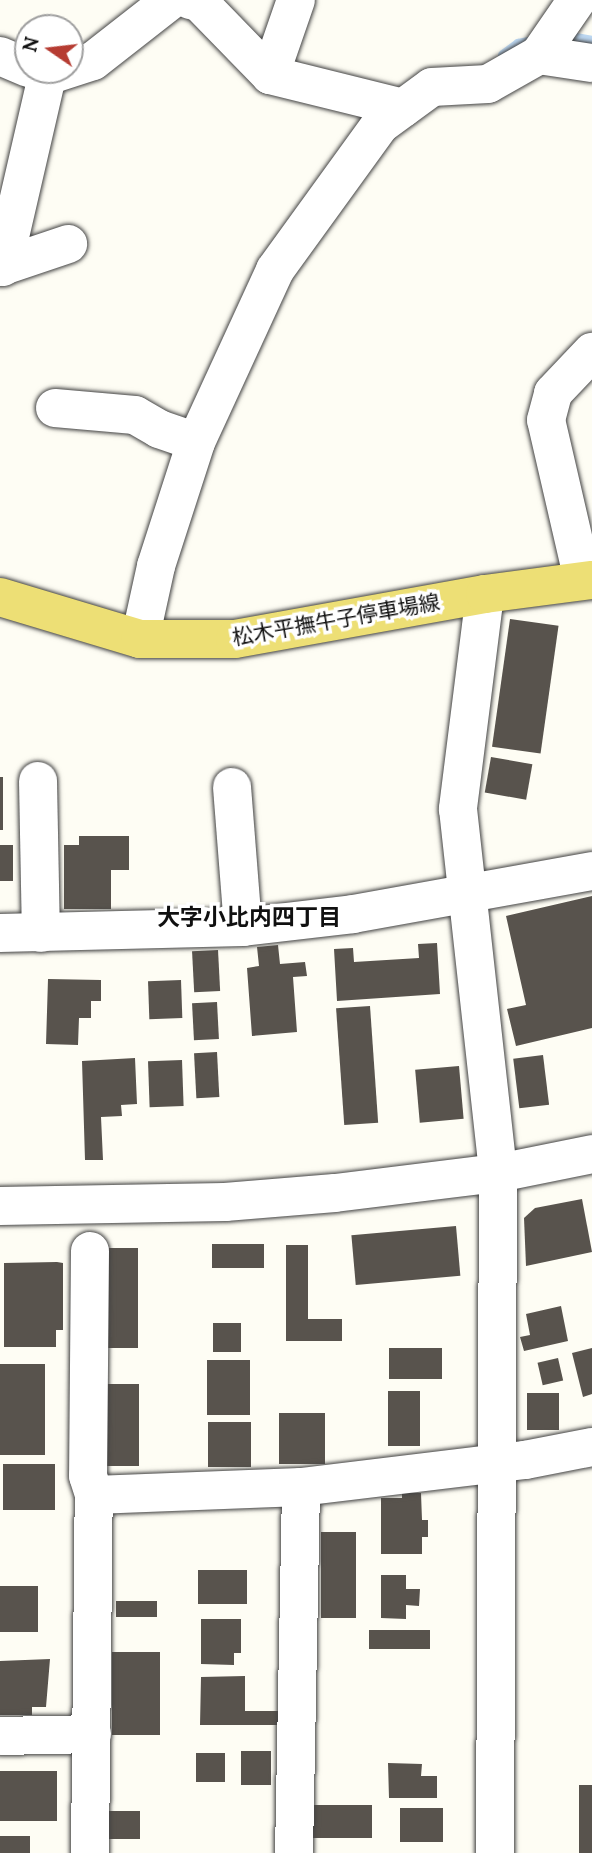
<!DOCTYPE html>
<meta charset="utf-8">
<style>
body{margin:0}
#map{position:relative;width:592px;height:1853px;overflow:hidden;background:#fefdf4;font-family:Lora,"Noto Sans JP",serif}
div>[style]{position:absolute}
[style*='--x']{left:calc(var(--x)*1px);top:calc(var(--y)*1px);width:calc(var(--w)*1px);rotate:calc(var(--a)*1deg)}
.stream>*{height:10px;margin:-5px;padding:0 5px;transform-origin:5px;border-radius:5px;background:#bdd8f2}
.building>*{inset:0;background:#58534d;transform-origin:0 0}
.roads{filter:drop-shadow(0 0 2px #434343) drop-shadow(0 0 2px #434343)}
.minor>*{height:38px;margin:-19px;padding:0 19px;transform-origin:19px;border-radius:19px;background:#fff}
.major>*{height:38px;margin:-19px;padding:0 19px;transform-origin:19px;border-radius:19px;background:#eddf75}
span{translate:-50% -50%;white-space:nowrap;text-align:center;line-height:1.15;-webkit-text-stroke:7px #fff;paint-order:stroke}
.street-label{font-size:21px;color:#101010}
.neighbourhood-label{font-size:23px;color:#101010;font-weight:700}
.north{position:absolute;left:14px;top:14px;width:70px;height:70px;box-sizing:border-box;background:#fff;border:2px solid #9f9f9f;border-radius:50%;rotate:284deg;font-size:19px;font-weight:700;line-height:28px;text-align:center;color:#101010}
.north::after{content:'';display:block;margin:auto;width:24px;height:32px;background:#b63c32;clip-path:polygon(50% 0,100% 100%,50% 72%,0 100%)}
</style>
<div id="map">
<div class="stream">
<div style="--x:565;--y:36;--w:27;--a:10"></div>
<div style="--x:503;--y:55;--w:19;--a:-36"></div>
<div style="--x:518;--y:44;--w:15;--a:-11"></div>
</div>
<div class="building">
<div style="left:510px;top:619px;width:49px;height:129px;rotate:8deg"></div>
<div style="left:491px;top:757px;width:42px;height:36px;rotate:10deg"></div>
<div style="left:0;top:777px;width:3px;height:53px"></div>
<div style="clip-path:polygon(79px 836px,129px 836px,129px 870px,111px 870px,111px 909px,64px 909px,64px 845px,79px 845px)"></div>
<div style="left:0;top:845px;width:13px;height:36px"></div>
<div style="clip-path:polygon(592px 896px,592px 1028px,516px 1046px,507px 1009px,526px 1005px,506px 916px)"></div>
<div style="clip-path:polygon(437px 943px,440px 994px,337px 1001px,334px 949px,353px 948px,354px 962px,419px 958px,418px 944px)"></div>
<div style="clip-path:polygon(278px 945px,280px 964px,305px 962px,307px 976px,293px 977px,297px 1032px,252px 1036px,247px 968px,259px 966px,257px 947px)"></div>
<div style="left:218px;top:950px;width:41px;height:26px;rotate:87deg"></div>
<div style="clip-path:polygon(48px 979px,101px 980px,101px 1001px,91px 1001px,91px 1018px,79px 1018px,78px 1045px,46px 1044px)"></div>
<div style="left:181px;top:980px;width:38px;height:33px;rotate:88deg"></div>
<div style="left:217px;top:1002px;width:37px;height:25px;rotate:87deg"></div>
<div style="left:370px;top:1006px;width:117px;height:34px;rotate:86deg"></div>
<div style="left:217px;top:1052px;width:45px;height:23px;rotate:87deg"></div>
<div style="left:543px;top:1055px;width:50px;height:30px;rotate:83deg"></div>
<div style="clip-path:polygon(135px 1058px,137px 1104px,121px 1105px,122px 1116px,101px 1117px,103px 1160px,85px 1160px,82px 1061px)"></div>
<div style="left:182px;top:1060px;width:46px;height:34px;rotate:88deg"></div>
<div style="left:459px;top:1066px;width:53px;height:44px;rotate:85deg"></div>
<div style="clip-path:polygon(582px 1199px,592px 1252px,526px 1266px,524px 1218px,535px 1208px)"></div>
<div style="left:456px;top:1226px;width:50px;height:105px;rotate:85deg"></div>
<div style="left:212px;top:1244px;width:52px;height:24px"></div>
<div style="clip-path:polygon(286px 1245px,308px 1245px,308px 1319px,342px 1319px,342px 1341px,286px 1341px)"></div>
<div style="left:107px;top:1248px;width:31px;height:100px"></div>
<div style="clip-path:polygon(57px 1262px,63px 1263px,63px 1330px,56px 1330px,56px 1347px,4px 1347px,4px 1263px)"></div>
<div style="clip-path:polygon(561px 1306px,568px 1341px,524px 1351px,520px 1337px,530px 1335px,526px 1314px)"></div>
<div style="left:213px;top:1323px;width:28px;height:29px"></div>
<div style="left:389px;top:1348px;width:53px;height:31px"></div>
<div style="clip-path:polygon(592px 1348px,592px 1394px,583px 1397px,572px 1353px)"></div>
<div style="left:558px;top:1358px;width:23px;height:21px;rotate:77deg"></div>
<div style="left:207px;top:1360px;width:43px;height:55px"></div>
<div style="left:0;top:1364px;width:45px;height:91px"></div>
<div style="left:139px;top:1384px;width:82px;height:35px;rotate:90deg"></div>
<div style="left:388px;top:1391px;width:32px;height:55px"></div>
<div style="left:527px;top:1393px;width:32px;height:37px"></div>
<div style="left:279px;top:1413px;width:46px;height:51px"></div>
<div style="left:208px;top:1422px;width:43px;height:45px"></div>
<div style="left:3px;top:1464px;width:52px;height:46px"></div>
<div style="clip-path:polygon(402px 1493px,421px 1493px,422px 1520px,428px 1520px,428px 1537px,422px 1537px,422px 1554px,381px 1554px,381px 1498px,402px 1498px)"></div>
<div style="left:321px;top:1532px;width:35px;height:86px"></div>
<div style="left:198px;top:1570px;width:49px;height:34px"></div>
<div style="clip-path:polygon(381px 1575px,406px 1575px,406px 1589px,420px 1589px,419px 1606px,406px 1605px,406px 1619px,381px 1618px)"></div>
<div style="left:0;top:1586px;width:38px;height:46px"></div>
<div style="left:116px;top:1601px;width:41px;height:16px"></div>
<div style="clip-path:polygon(201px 1619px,241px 1619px,241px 1653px,234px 1653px,234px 1665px,201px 1664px)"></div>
<div style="left:369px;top:1630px;width:61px;height:19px"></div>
<div style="left:112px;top:1652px;width:48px;height:83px"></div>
<div style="clip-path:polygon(50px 1659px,46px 1707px,32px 1707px,32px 1715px,0 1715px,0 1661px)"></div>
<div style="clip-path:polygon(245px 1676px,245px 1711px,278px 1711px,278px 1725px,200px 1725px,201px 1677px)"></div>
<div style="left:271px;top:1751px;width:34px;height:30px;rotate:90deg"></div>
<div style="left:196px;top:1753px;width:29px;height:29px"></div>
<div style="clip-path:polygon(388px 1763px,422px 1764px,421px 1776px,437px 1776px,437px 1798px,389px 1798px)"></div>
<div style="left:0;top:1771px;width:57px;height:50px"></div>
<div style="left:579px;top:1785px;width:13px;height:68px"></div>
<div style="left:312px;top:1805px;width:60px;height:33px"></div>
<div style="left:400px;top:1808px;width:43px;height:34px"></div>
<div style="left:108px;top:1811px;width:32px;height:28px"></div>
<div style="left:0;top:1836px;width:30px;height:17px"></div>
</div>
<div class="roads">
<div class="minor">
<div style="--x:190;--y:0;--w:9;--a:13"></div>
<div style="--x:199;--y:2;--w:102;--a:45.8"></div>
<div style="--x:270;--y:75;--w:137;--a:13.9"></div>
<div style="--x:539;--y:55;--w:54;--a:8.6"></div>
<div style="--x:0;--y:56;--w:30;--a:23"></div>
<div style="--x:34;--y:70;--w:14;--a:25"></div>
<div style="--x:47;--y:76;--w:48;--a:-18.1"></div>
<div style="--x:93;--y:61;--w:99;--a:-38"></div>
<div style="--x:270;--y:75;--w:79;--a:-70.9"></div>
<div style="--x:0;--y:267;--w:72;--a:-18.7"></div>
<div style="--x:3;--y:267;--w:196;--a:-77"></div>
<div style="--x:55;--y:408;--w:80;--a:5"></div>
<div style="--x:135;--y:415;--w:28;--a:30"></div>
<div style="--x:159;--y:429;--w:39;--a:19"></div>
<div style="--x:583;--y:580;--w:164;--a:-103"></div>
<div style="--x:546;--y:420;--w:28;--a:-75"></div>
<div style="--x:553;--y:393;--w:57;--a:-46.4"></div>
<div style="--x:485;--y:594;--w:217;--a:97.2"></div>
<div style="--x:458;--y:809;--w:366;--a:83.7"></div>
<div style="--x:498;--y:1173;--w:680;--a:90.25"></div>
<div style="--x:140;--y:639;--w:75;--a:-77.6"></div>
<div style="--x:156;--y:566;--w:130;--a:-72.1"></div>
<div style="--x:196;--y:442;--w:189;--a:-65.3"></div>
<div style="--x:275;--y:270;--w:179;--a:-54.1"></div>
<div style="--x:380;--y:125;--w:64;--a:-36.2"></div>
<div style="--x:432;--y:87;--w:56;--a:-3.1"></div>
<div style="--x:488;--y:84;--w:59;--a:-29.6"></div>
<div style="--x:539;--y:55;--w:67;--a:-55.4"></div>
<div style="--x:38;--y:781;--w:152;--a:88.9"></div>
<div style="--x:232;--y:787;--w:140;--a:85.5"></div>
<div style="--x:0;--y:933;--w:243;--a:-1.4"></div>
<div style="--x:243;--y:927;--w:111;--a:-6.7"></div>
<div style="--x:353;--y:914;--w:243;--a:-10.2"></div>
<div style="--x:0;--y:1206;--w:225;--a:-1"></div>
<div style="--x:225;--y:1202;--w:110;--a:-4.7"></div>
<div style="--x:335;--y:1193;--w:164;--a:-7"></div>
<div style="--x:498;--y:1173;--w:96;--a:-11.4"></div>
<div style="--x:90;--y:1251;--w:225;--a:90.5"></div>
<div style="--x:88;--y:1476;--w:20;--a:72"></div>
<div style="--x:0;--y:1736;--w:92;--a:-1.2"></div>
<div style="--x:90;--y:1853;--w:358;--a:-89.4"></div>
<div style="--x:94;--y:1495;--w:207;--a:-2.2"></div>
<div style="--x:301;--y:1487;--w:226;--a:-6.9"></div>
<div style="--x:525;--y:1460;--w:68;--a:-11"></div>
<div style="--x:294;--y:1853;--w:366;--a:-88.9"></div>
</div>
<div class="major">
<div style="--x:0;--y:597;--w:146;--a:16.7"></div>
<div style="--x:140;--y:639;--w:95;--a:0"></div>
<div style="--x:235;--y:639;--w:254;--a:-10.2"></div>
<div style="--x:485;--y:594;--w:108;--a:-7.5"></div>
</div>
</div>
<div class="street-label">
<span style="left:336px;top:620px;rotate:-10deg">松木平撫牛子停車場線</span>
</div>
<div class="neighbourhood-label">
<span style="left:249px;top:917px">大字小比内四丁目</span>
</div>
<div class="north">N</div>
</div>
